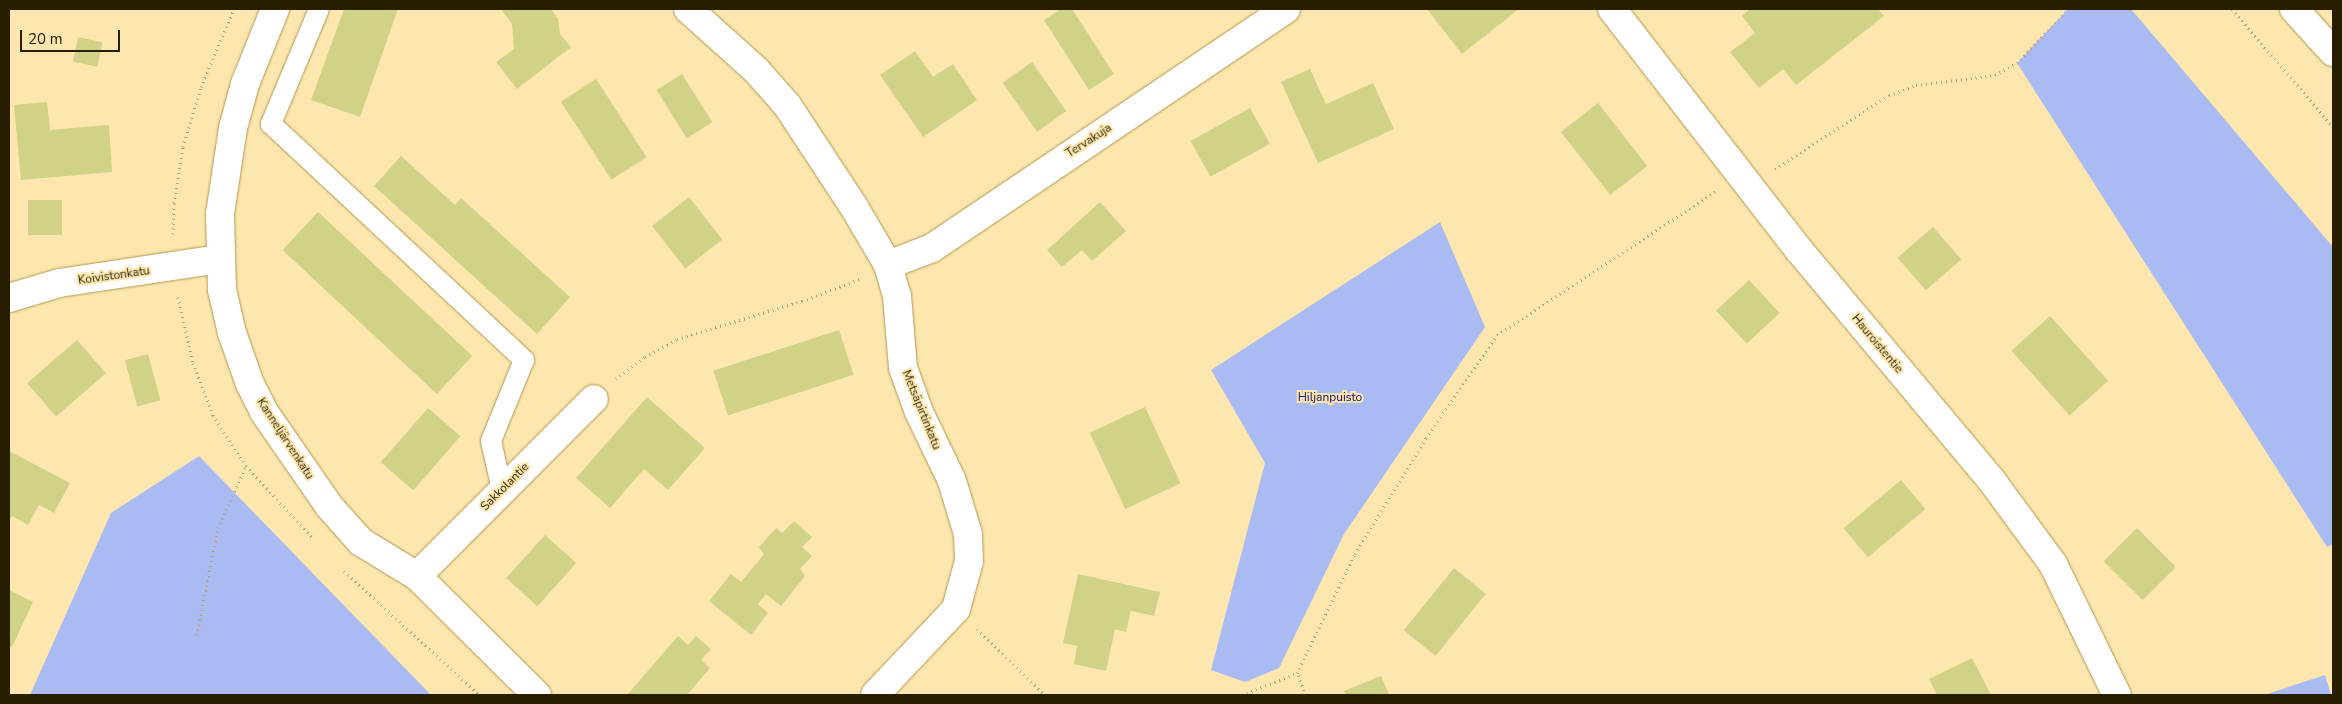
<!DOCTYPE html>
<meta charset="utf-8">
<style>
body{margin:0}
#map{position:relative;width:2342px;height:704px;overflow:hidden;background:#fde7ae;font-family:"Nunito Sans",sans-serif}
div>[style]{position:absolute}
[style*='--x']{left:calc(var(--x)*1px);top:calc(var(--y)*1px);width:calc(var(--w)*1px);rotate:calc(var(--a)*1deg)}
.green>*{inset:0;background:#a9bbf2}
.building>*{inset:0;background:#cfd287;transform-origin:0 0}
.path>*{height:3px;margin-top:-1.5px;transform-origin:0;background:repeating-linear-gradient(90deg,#b5a374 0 1px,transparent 0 5px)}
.roads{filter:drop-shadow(0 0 1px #b1974f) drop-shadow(0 0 1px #b1974f)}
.lane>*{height:20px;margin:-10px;padding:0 10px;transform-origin:10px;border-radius:10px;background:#fff}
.street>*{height:28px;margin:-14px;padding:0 14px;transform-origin:14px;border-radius:14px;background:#fff}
.secondary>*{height:28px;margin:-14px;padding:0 14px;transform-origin:14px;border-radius:14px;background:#fff}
span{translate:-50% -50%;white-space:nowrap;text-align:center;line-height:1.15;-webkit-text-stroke:4px #fde7ae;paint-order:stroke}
.street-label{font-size:12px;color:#271d00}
.park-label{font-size:12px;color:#140c7f}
.frame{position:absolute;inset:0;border:10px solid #271d00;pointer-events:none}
.scale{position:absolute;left:20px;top:30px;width:100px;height:22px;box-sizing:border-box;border:2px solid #271d00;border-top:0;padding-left:6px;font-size:15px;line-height:18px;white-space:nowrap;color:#271d00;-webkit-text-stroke:4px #fde7ae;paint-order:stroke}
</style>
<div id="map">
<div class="green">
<div style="clip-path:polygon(2068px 9px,2131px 9px,2333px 247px,2333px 544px,2327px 547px,2017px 63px)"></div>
<div style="clip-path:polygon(1440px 222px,1485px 327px,1344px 534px,1279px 668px,1245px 682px,1211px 670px,1265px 463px,1211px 370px)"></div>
<div style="clip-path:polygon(199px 456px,431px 695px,30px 695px,111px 513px)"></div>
<div style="clip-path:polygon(2325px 675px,2331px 695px,2264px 695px)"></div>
</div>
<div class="building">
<div style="clip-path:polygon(344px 9px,398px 9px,360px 117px,311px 100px)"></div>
<div style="clip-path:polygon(501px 9px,551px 9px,558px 19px,560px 34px,571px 47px,517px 89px,496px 62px,514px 49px,512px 24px)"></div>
<div style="clip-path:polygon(1061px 9px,1072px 9px,1114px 74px,1089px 90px,1044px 20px)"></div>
<div style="clip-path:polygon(1427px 9px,1519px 9px,1462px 54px)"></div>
<div style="clip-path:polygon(1750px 9px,1878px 9px,1884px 16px,1796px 85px,1783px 69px,1759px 88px,1730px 52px,1755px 33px,1742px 16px)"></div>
<div style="left:78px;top:37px;width:25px;height:25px;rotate:12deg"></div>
<div style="clip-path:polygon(915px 51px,933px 77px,953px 64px,977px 100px,923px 137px,880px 75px)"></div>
<div style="left:1032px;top:62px;width:60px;height:36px;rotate:55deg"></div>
<div style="clip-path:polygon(1310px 69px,1326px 104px,1373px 83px,1394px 129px,1318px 163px,1281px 82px)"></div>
<div style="left:682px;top:74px;width:57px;height:30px;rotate:58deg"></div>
<div style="left:596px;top:79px;width:93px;height:42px;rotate:57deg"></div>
<div style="clip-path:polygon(47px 102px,50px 130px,109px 125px,112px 172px,21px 180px,14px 105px)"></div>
<div style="left:1598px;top:103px;width:80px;height:47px;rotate:52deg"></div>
<div style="left:1250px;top:108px;width:41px;height:68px;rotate:61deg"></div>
<div style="clip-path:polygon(401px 156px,455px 205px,461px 198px,570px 297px,537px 334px,374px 186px)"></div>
<div style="left:689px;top:197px;width:54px;height:47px;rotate:52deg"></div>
<div style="left:28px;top:200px;width:34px;height:35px"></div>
<div style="clip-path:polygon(1100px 202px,1126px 231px,1092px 261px,1082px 250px,1062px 267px,1047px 250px)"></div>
<div style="left:318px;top:212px;width:211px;height:52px;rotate:43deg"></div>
<div style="left:1933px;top:227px;width:43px;height:47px;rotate:49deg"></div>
<div style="left:1749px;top:280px;width:45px;height:45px;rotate:47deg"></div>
<div style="left:2050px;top:316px;width:87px;height:52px;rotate:48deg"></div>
<div style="left:839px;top:330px;width:47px;height:132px;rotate:72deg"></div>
<div style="left:77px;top:340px;width:44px;height:66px;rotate:49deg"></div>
<div style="left:148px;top:354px;width:48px;height:24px;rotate:75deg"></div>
<div style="clip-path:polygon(647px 397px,705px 448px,668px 490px,644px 469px,610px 508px,576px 478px)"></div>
<div style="left:1145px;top:407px;width:84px;height:61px;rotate:65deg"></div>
<div style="left:428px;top:408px;width:43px;height:72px;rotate:41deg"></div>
<div style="clip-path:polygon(9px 451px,70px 483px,54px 513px,39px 505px,28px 525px,12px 516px,9px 521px)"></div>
<div style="left:1901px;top:480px;width:38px;height:75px;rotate:50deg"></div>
<div style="clip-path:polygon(794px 521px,812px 537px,802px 547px,812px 556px,800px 569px,805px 576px,781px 606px,766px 594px,758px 604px,768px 613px,751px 635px,709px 601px,731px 574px,741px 582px,764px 554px,759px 547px,776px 528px,782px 533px)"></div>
<div style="left:2137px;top:528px;width:55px;height:47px;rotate:45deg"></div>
<div style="left:545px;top:535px;width:42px;height:58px;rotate:42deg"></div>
<div style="left:1454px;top:568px;width:41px;height:80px;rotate:39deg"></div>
<div style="clip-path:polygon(1078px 574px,1160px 592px,1154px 616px,1131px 611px,1126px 632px,1115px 629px,1106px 671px,1074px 664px,1077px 646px,1063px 643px)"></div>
<div style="clip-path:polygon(9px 590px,33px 602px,12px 647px,9px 645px)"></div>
<div style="clip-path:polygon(678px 636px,688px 645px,696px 636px,711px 649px,701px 660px,710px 668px,687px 695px,627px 695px)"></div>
<div style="clip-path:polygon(1972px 658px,1991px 695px,1937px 695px,1929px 679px)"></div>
<div style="clip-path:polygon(1381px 676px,1389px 695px,1346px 695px,1344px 691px)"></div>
</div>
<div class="path">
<div style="--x:2232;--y:9;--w:155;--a:49.4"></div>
<div style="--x:1775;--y:169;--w:136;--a:-33"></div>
<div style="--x:1889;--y:95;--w:29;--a:-20"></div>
<div style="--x:1916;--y:85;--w:80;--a:-7.2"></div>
<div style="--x:1995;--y:75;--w:25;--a:-29"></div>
<div style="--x:2017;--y:63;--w:74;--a:-46.6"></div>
<div style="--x:173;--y:234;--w:31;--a:-88"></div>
<div style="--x:174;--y:203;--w:57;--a:-80.9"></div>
<div style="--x:183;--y:147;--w:63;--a:-73.3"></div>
<div style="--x:201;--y:87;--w:85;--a:-67.1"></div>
<div style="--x:178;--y:297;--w:68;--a:77.2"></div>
<div style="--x:193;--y:363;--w:56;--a:69"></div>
<div style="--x:213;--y:415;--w:61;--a:57.1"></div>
<div style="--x:246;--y:466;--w:97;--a:47.1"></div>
<div style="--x:616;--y:379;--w:36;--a:-37"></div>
<div style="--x:645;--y:357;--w:37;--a:-29"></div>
<div style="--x:677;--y:339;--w:131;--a:-16.9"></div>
<div style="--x:802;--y:301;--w:62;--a:-20.8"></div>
<div style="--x:344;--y:571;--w:184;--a:42.4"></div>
<div style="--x:977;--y:629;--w:95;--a:44.1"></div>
<div style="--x:197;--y:635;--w:109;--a:-78.9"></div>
<div style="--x:218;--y:528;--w:68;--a:-65.7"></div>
<div style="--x:1242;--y:695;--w:59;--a:-21.8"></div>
<div style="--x:1306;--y:695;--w:24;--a:-112"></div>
<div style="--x:1297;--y:673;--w:132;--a:-64"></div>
<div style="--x:1355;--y:554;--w:136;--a:-58.5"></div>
<div style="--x:1426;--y:438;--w:125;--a:-55.4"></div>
<div style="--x:1497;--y:335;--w:262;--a:-33.3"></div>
</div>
<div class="roads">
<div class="lane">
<div style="--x:319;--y:9;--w:125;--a:112.7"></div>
<div style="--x:271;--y:124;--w:346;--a:43"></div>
<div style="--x:524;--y:360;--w:87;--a:112.2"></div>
<div style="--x:491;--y:441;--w:50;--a:77.3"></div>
</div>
<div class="street">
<div style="--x:688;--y:9;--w:91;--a:41.9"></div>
<div style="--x:756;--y:70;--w:47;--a:48.5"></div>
<div style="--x:787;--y:105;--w:122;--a:56.7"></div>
<div style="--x:854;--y:207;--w:67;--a:59.6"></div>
<div style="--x:888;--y:265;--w:32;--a:74"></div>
<div style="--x:897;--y:296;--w:72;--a:85.2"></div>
<div style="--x:903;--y:368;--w:47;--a:70"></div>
<div style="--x:919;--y:412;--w:76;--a:64.4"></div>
<div style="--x:952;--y:481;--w:55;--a:73.2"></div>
<div style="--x:968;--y:534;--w:27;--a:88"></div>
<div style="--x:969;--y:561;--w:50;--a:105.2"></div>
<div style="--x:956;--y:609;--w:118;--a:133.3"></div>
<div style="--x:1612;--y:9;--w:305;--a:52.2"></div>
<div style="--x:1799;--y:250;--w:301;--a:50.1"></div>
<div style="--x:1992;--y:481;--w:103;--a:53.7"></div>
<div style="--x:2053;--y:564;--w:146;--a:64"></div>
<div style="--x:888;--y:265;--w:47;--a:-21.1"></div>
<div style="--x:932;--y:248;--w:427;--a:-34"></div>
<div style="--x:9;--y:298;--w:52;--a:-16.7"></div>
<div style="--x:59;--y:283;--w:163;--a:-8.5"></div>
<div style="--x:417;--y:576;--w:250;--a:-45"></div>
</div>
<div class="secondary">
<div style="--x:275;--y:9;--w:81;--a:111.8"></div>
<div style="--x:245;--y:84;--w:46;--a:105.3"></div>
<div style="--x:233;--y:128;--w:87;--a:98.6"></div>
<div style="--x:220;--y:214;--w:76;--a:88.5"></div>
<div style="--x:222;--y:290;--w:44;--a:76.9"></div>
<div style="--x:232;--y:333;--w:54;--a:70.6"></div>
<div style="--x:250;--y:384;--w:31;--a:63"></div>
<div style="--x:264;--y:412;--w:114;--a:55.3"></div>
<div style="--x:329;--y:506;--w:48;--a:48.4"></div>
<div style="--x:361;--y:542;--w:66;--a:31.3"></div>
<div style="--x:417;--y:576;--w:169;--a:44.8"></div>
<div style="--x:2294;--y:9;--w:58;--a:47.8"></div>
</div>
</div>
<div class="street-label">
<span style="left:1089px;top:141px;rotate:-33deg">Tervakuja</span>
<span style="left:114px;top:276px;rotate:-8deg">Koivistonkatu</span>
<span style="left:1877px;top:344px;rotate:50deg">Hauroistentie</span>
<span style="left:921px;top:410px;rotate:68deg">Metsäpirtinkatu</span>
<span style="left:285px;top:439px;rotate:57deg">Kanneljärvenkatu</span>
<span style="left:505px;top:487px;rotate:-45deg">Sakkolantie</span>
</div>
<div class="park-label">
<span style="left:1330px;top:398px">Hiljanpuisto</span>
</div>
<div class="frame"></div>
<div class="scale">20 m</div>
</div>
